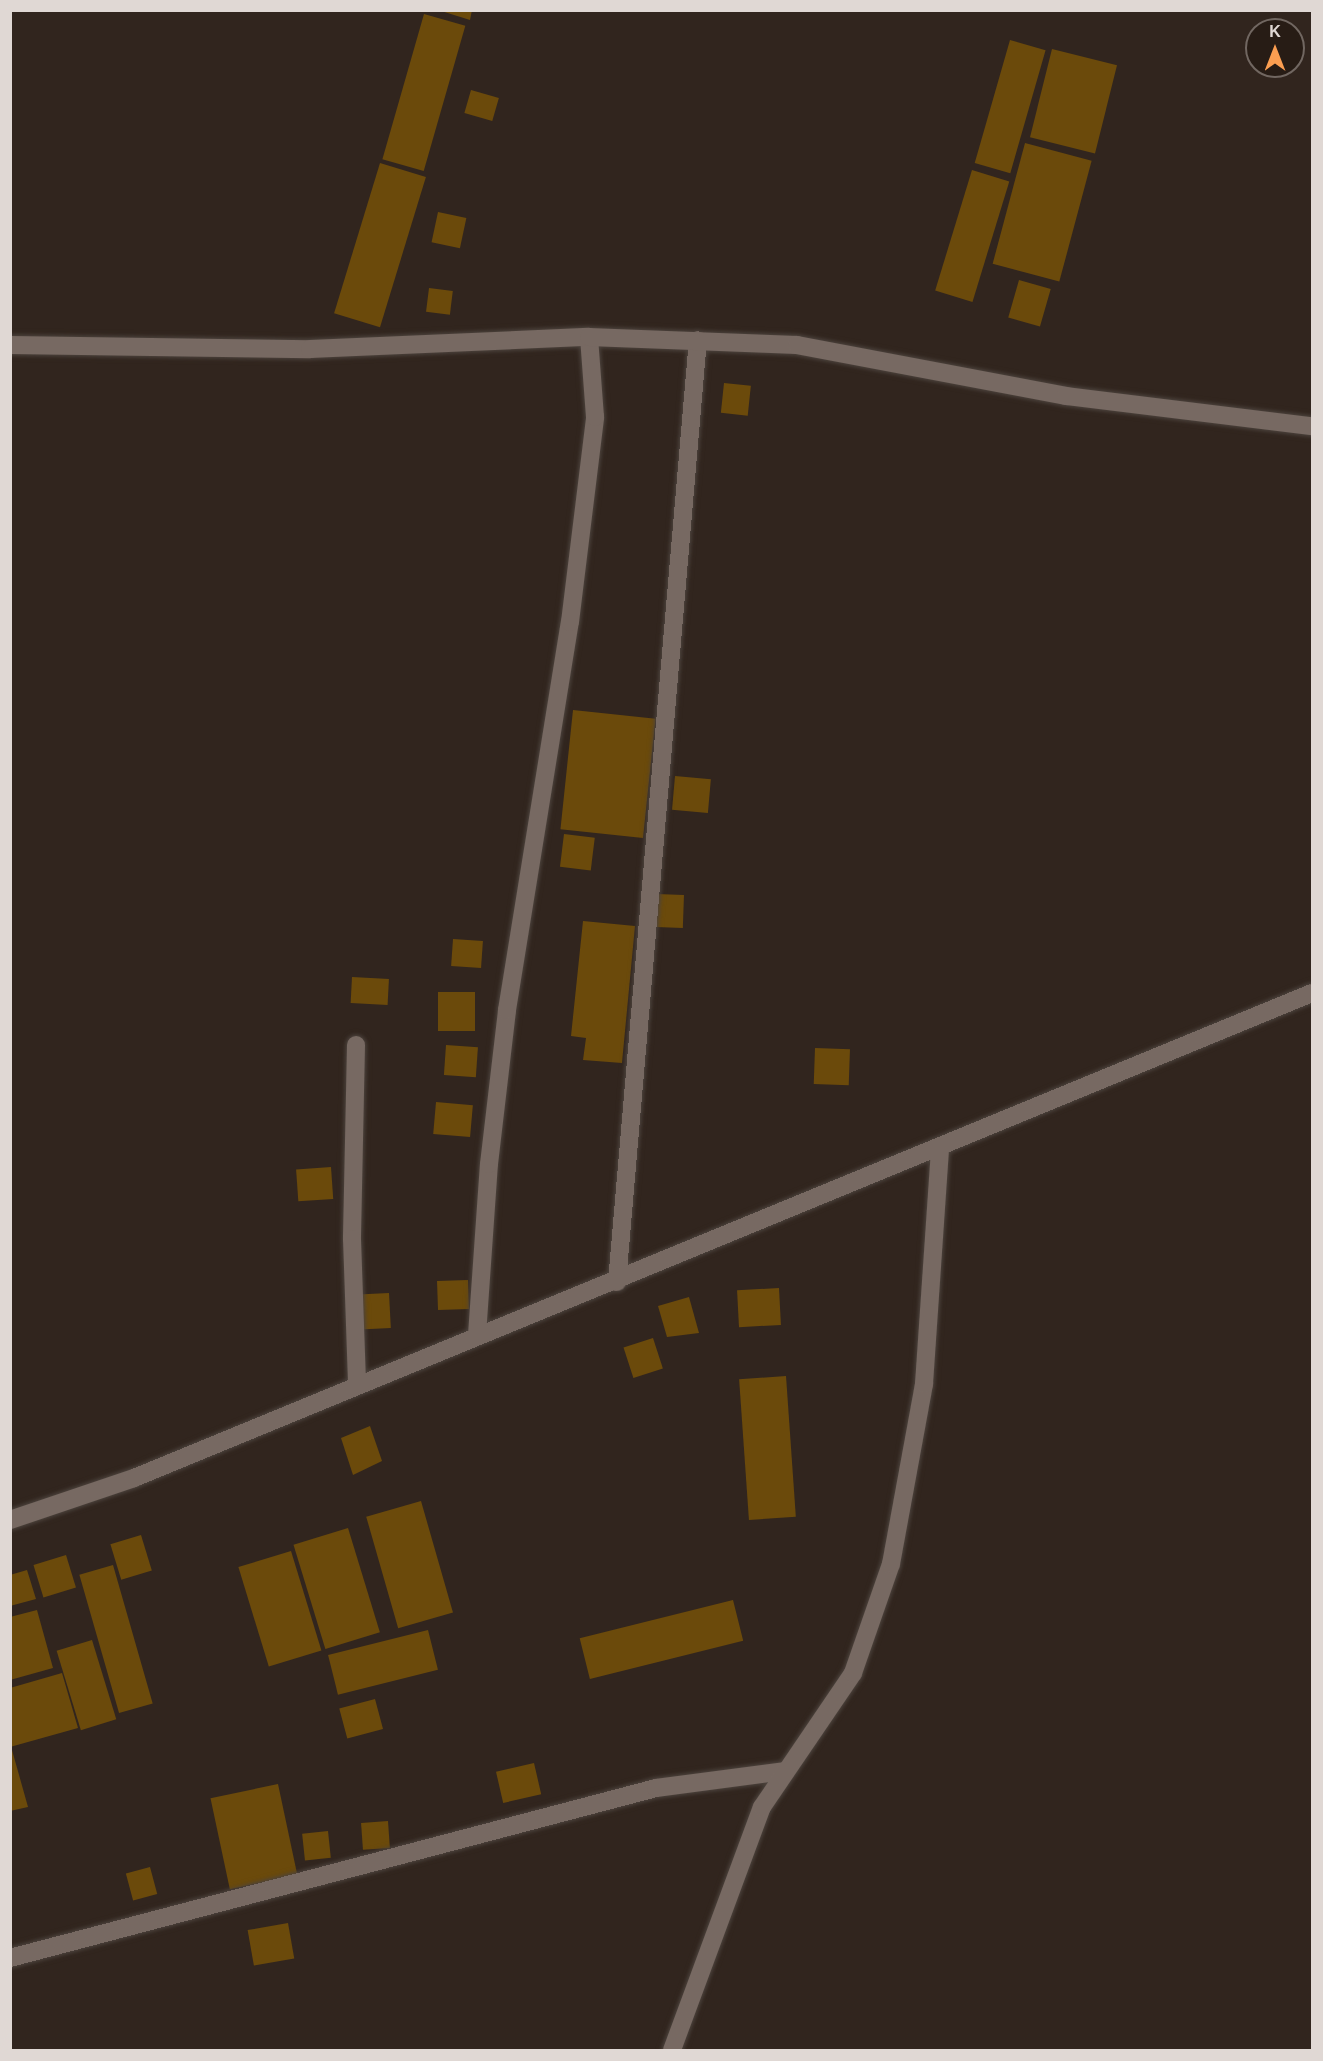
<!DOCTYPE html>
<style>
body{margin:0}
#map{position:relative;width:1323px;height:2061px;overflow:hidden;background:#31251e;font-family:Arial,sans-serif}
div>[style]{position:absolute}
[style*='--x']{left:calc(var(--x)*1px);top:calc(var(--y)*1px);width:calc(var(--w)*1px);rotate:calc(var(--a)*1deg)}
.building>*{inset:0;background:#6b4a0b;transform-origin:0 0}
.roads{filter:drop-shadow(0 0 2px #4c433d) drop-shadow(0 0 2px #4c433d)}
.minor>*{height:18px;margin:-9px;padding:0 9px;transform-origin:9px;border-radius:9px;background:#776962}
.tertiary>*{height:18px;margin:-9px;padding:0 9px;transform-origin:9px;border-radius:9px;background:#776962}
span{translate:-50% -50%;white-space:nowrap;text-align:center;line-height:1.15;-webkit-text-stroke:6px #271c15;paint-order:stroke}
.frame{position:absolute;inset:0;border:12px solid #e0d8d4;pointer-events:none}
.north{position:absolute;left:1245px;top:18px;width:60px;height:60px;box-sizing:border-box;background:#271c15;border:2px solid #716761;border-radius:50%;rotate:0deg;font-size:16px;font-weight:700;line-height:24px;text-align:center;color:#e0d8d4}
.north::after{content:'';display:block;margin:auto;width:21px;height:27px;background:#fb9e51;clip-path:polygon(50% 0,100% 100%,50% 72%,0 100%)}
</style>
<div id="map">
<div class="building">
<div style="clip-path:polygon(438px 10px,472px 10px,470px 20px)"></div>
<div style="left:424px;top:14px;width:43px;height:151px;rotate:16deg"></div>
<div style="left:1010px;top:40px;width:37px;height:128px;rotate:16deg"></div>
<div style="left:1052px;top:49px;width:67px;height:91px;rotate:14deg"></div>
<div style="left:471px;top:90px;width:29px;height:24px;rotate:16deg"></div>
<div style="left:1025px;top:143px;width:69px;height:125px;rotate:15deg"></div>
<div style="left:380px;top:163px;width:48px;height:157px;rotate:17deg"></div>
<div style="left:972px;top:170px;width:39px;height:126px;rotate:17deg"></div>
<div style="left:438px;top:212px;width:29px;height:31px;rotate:12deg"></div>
<div style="left:1019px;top:280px;width:33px;height:39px;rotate:16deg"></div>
<div style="left:429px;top:288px;width:24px;height:24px;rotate:7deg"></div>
<div style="left:724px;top:383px;width:27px;height:30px;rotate:6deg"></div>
<div style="left:573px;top:710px;width:83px;height:120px;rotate:6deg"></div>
<div style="left:675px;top:776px;width:36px;height:34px;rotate:5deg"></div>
<div style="left:564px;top:834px;width:31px;height:33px;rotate:7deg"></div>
<div style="left:657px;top:894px;width:27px;height:33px;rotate:2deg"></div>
<div style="clip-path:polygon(583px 921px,635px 926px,622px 1063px,583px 1060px,586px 1038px,571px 1036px)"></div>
<div style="left:453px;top:939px;width:30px;height:27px;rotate:4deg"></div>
<div style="left:352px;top:977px;width:37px;height:26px;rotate:3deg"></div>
<div style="left:475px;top:992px;width:39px;height:37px;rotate:90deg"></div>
<div style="left:446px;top:1045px;width:32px;height:30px;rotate:4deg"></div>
<div style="left:815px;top:1048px;width:35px;height:36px;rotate:2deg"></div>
<div style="left:436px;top:1102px;width:37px;height:32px;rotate:5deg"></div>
<div style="left:331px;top:1167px;width:32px;height:35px;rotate:86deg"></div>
<div style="left:468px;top:1280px;width:29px;height:31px;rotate:88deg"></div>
<div style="left:779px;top:1288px;width:37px;height:42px;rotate:87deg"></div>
<div style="left:389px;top:1293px;width:35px;height:31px;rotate:87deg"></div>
<div style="clip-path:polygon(689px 1297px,699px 1333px,667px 1337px,658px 1306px)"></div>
<div style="left:653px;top:1338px;width:32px;height:31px;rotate:72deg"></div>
<div style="left:786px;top:1376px;width:141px;height:47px;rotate:86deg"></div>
<div style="clip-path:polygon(370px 1426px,382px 1461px,353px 1475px,341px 1438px)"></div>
<div style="left:421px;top:1501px;width:116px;height:57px;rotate:74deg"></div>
<div style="left:348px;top:1528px;width:109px;height:57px;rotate:73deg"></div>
<div style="left:141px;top:1535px;width:37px;height:32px;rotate:73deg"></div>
<div style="left:291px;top:1551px;width:104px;height:55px;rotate:73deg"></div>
<div style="left:66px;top:1555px;width:34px;height:34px;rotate:73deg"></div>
<div style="left:113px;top:1565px;width:144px;height:35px;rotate:74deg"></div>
<div style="clip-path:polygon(27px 1570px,36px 1599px,10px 1606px,10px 1575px)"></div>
<div style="left:733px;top:1600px;width:42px;height:158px;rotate:76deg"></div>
<div style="clip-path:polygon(37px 1610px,53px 1668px,10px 1680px,10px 1617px)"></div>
<div style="left:428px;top:1630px;width:41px;height:103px;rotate:76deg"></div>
<div style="left:92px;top:1640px;width:83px;height:37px;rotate:73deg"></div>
<div style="clip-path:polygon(62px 1673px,78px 1728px,10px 1747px,10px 1688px)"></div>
<div style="left:375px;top:1699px;width:31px;height:37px;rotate:75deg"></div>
<div style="clip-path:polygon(12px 1750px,28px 1807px,10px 1811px,10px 1751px)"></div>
<div style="left:534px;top:1763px;width:32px;height:39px;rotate:77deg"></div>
<div style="left:278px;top:1784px;width:93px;height:69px;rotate:78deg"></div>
<div style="left:388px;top:1821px;width:27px;height:27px;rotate:86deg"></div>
<div style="left:328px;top:1831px;width:27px;height:26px;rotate:84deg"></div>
<div style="left:150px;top:1867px;width:28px;height:25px;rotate:75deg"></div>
<div style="left:288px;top:1923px;width:36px;height:41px;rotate:80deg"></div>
</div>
<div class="roads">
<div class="minor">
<div style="--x:356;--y:1045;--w:194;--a:91.2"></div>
<div style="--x:352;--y:1239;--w:143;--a:88"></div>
<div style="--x:617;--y:1282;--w:945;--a:-85.09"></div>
<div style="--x:477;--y:1335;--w:171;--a:-86"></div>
<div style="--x:489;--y:1164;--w:155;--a:-83.3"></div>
<div style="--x:507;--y:1010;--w:393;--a:-80.8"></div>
<div style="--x:570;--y:622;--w:207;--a:-83"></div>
<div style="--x:595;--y:417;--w:80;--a:-94.3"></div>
<div style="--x:10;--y:1958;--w:668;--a:-14.74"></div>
<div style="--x:656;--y:1788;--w:131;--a:-7.5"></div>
<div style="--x:672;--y:2050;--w:259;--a:-69.7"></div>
<div style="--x:762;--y:1807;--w:162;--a:-55.8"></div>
<div style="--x:853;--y:1673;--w:115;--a:-70.8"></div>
<div style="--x:891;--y:1564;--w:183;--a:-79.6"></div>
<div style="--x:924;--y:1384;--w:237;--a:-86.1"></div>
</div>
<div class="tertiary">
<div style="--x:10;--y:345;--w:300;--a:0.8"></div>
<div style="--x:310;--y:349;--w:279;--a:-2.5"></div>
<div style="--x:589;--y:337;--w:208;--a:2.2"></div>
<div style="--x:797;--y:345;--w:274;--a:10.7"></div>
<div style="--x:1066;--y:396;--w:248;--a:7"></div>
<div style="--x:10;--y:1520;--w:131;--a:-18.7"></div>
<div style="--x:134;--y:1478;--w:1274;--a:-22.38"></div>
</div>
</div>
<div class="frame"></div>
<div class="north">K</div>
</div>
